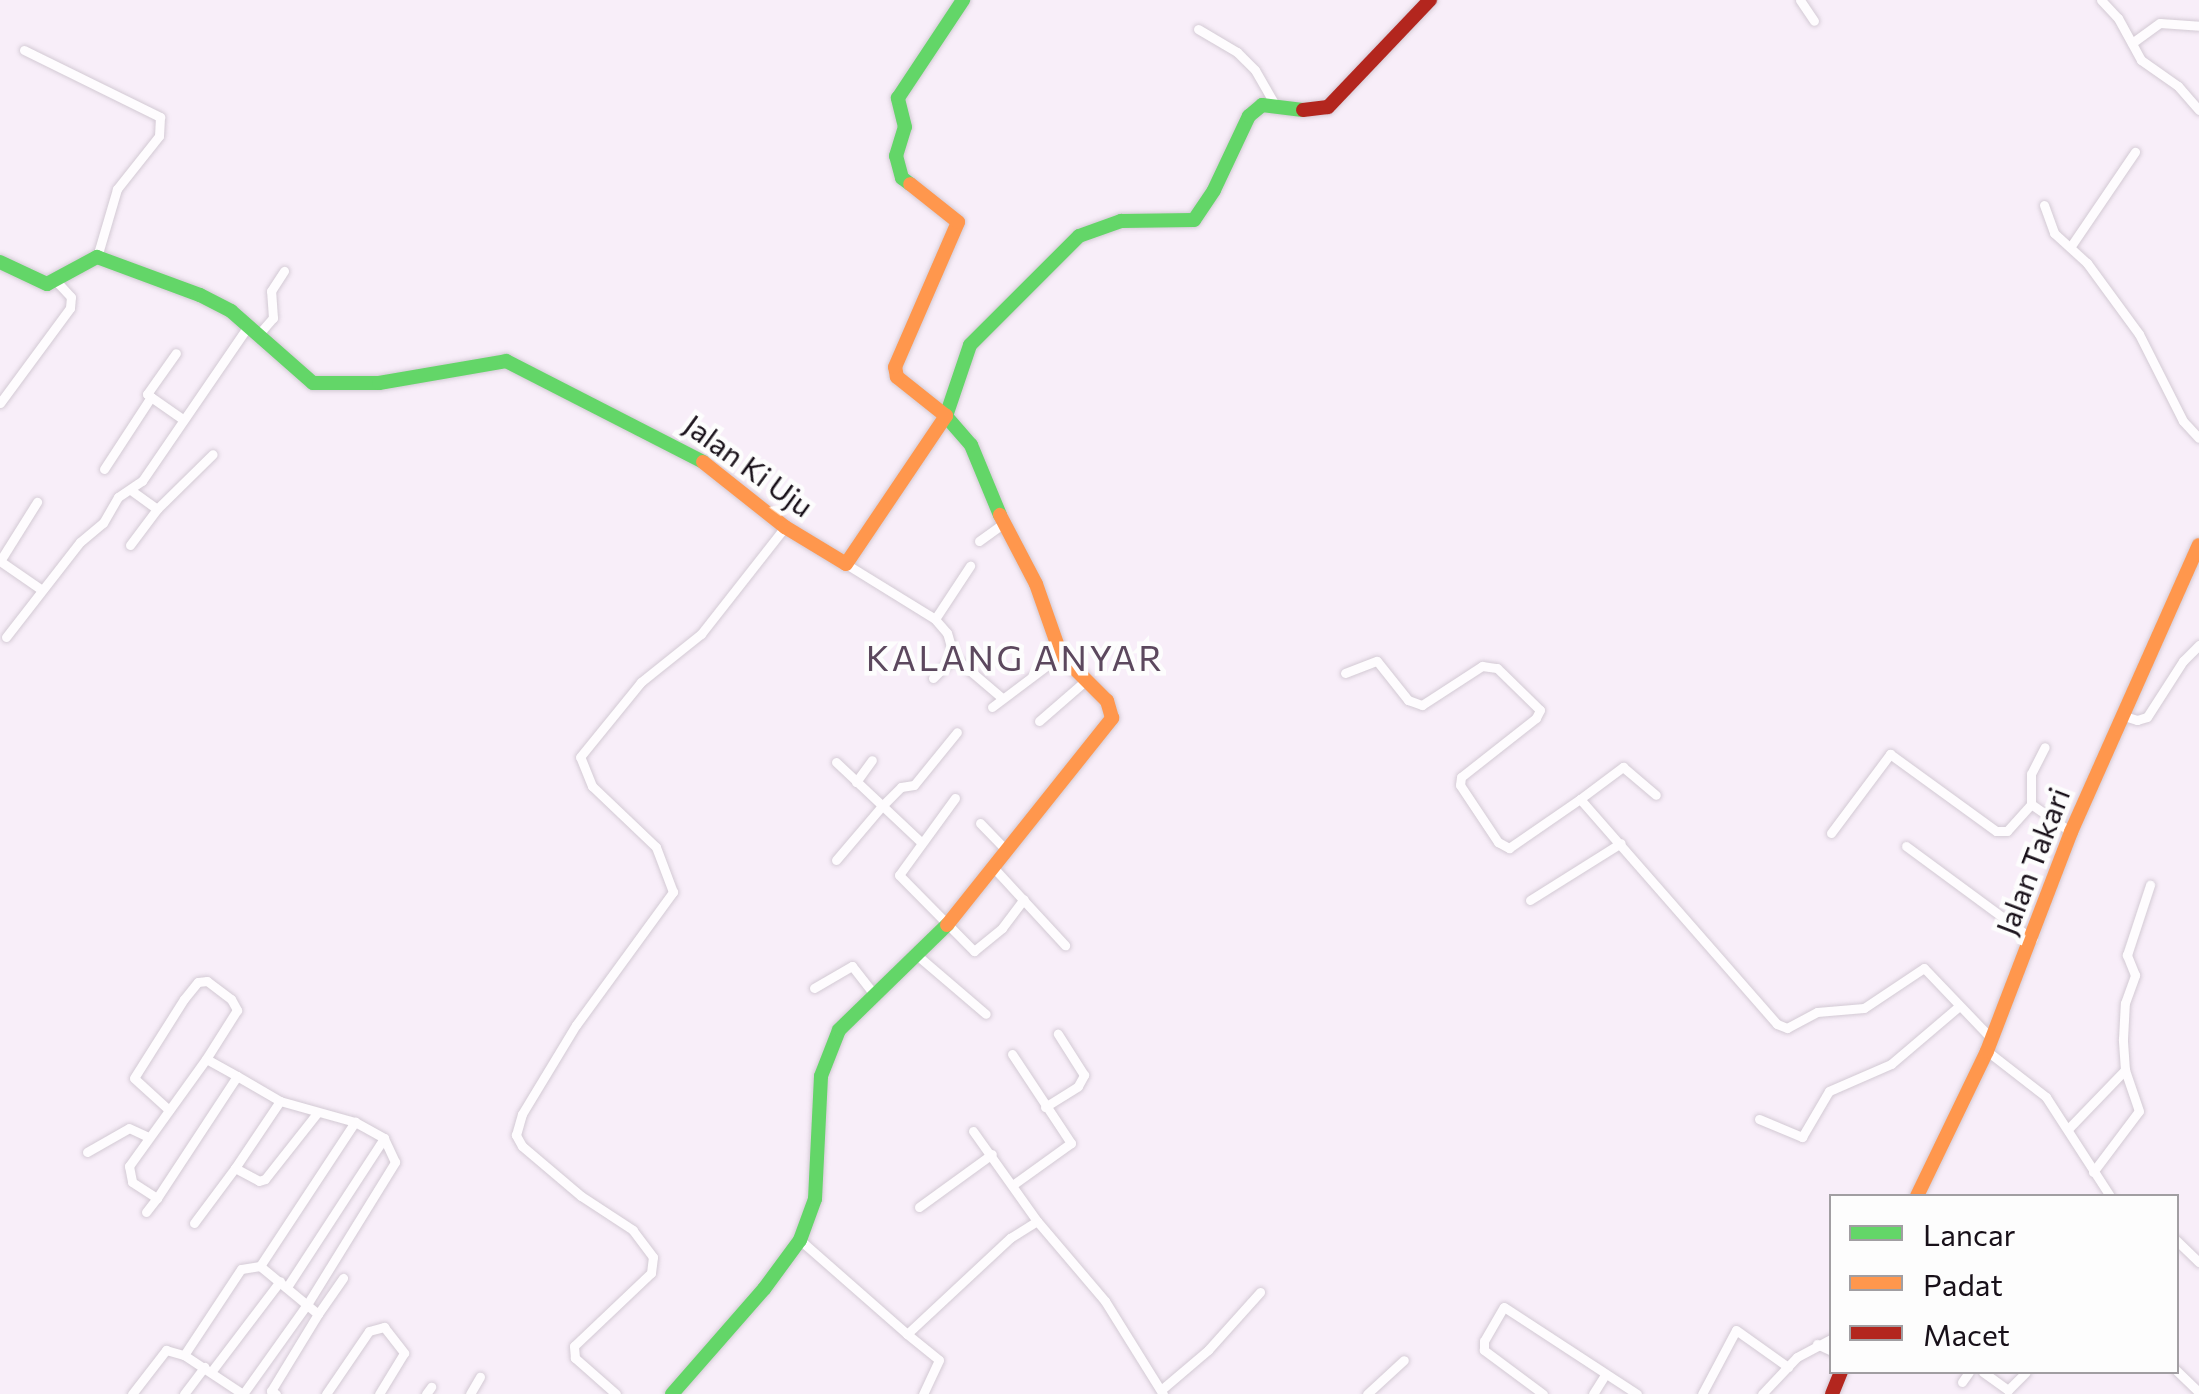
<!DOCTYPE html>
<style>
body{margin:0}
#map{position:relative;width:2199px;height:1394px;overflow:hidden;background:#f8eef9;font-family:Commissioner,sans-serif}
div>[style]{position:absolute}
[style*='--x']{left:calc(var(--x)*1px);top:calc(var(--y)*1px);width:calc(var(--w)*1px);rotate:calc(var(--a)*1deg)}
.roads{filter:drop-shadow(0 0 2px #d3cad4) drop-shadow(0 0 2px #d3cad4)}
.street>*{height:9px;margin:-4.5px;padding:0 4.5px;transform-origin:4.5px;border-radius:4.5px;background:#fefcfe}
.fast>*{height:14px;margin:-7px;padding:0 7px;transform-origin:7px;border-radius:7px;background:#63d668}
.slow>*{height:14px;margin:-7px;padding:0 7px;transform-origin:7px;border-radius:7px;background:#ff974d}
.jam>*{height:14px;margin:-7px;padding:0 7px;transform-origin:7px;border-radius:7px;background:#b3261e}
span{translate:-50% -50%;white-space:nowrap;text-align:center;line-height:1.15;-webkit-text-stroke:9px #fdfdfd;paint-order:stroke}
.street-label{font-size:30px;color:#181019}
.quarter-label{font-size:35px;color:#5c485e;letter-spacing:2.5px}
.legend{position:absolute;left:1829px;top:1194px;width:350px;height:180px;box-sizing:border-box;background:#fdfdfd;border:2px solid #a19ea2;margin:0;padding:12px 18px;list-style:none;font-size:30px;color:#181019}
.legend li{display:flex;align-items:center;gap:20px;height:50px}
.legend b{width:50px;border:2px solid #a19ea2}
</style>
<div id="map">
<div class="roads">
<div class="street">
<div style="--x:1800;--y:0;--w:25;--a:56"></div>
<div style="--x:2101;--y:0;--w:25;--a:47"></div>
<div style="--x:2118;--y:18;--w:48;--a:61.3"></div>
<div style="--x:2141;--y:60;--w:45;--a:35.1"></div>
<div style="--x:2178;--y:86;--w:32;--a:49"></div>
<div style="--x:1198;--y:29;--w:45;--a:30.5"></div>
<div style="--x:1237;--y:52;--w:25;--a:45"></div>
<div style="--x:1255;--y:70;--w:38;--a:60"></div>
<div style="--x:2132;--y:43;--w:34;--a:-36"></div>
<div style="--x:2160;--y:23;--w:39;--a:4"></div>
<div style="--x:24;--y:50;--w:152;--a:26.2"></div>
<div style="--x:160;--y:117;--w:19;--a:93"></div>
<div style="--x:159;--y:136;--w:68;--a:128.4"></div>
<div style="--x:117;--y:189;--w:71;--a:106.4"></div>
<div style="--x:2044;--y:205;--w:30;--a:70"></div>
<div style="--x:2054;--y:233;--w:45;--a:42.3"></div>
<div style="--x:2087;--y:263;--w:88;--a:53.8"></div>
<div style="--x:2139;--y:334;--w:97;--a:63.2"></div>
<div style="--x:2183;--y:421;--w:23;--a:47"></div>
<div style="--x:2071;--y:246;--w:114;--a:-55.8"></div>
<div style="--x:258;--y:335;--w:23;--a:-49"></div>
<div style="--x:273;--y:318;--w:27;--a:-94"></div>
<div style="--x:271;--y:291;--w:24;--a:-57"></div>
<div style="--x:151;--y:397;--w:5;--a:-143"></div>
<div style="--x:147;--y:394;--w:50;--a:-54.7"></div>
<div style="--x:0;--y:403;--w:118;--a:-53.6"></div>
<div style="--x:70;--y:308;--w:11;--a:-85"></div>
<div style="--x:71;--y:297;--w:22;--a:-133"></div>
<div style="--x:104;--y:469;--w:86;--a:-56.9"></div>
<div style="--x:151;--y:397;--w:38;--a:35"></div>
<div style="--x:157;--y:509;--w:78;--a:-44.5"></div>
<div style="--x:979;--y:541;--w:31;--a:-36"></div>
<div style="--x:130;--y:545;--w:45;--a:-53.1"></div>
<div style="--x:157;--y:509;--w:31;--a:-144"></div>
<div style="--x:0;--y:561;--w:70;--a:-57.9"></div>
<div style="--x:0;--y:561;--w:51;--a:34.6"></div>
<div style="--x:846;--y:564;--w:105;--a:31.7"></div>
<div style="--x:935;--y:619;--w:64;--a:-56.6"></div>
<div style="--x:6;--y:637;--w:120;--a:-52.1"></div>
<div style="--x:80;--y:542;--w:30;--a:-40"></div>
<div style="--x:103;--y:523;--w:30;--a:-60"></div>
<div style="--x:118;--y:497;--w:29;--a:-34"></div>
<div style="--x:142;--y:481;--w:188;--a:-55.6"></div>
<div style="--x:954;--y:657;--w:63;--a:40.5"></div>
<div style="--x:1345;--y:673;--w:34;--a:-21"></div>
<div style="--x:1377;--y:661;--w:50;--a:51.5"></div>
<div style="--x:1408;--y:700;--w:15;--a:20"></div>
<div style="--x:1422;--y:705;--w:72;--a:-33"></div>
<div style="--x:1482;--y:666;--w:15;--a:8"></div>
<div style="--x:1497;--y:668;--w:60;--a:44.3"></div>
<div style="--x:1540;--y:710;--w:9;--a:117"></div>
<div style="--x:1536;--y:718;--w:95;--a:141.8"></div>
<div style="--x:1461;--y:777;--w:8;--a:97"></div>
<div style="--x:1460;--y:785;--w:69;--a:56.3"></div>
<div style="--x:1498;--y:842;--w:13;--a:29"></div>
<div style="--x:1509;--y:848;--w:86;--a:-34.6"></div>
<div style="--x:1580;--y:799;--w:299;--a:48.8"></div>
<div style="--x:1777;--y:1024;--w:11;--a:22"></div>
<div style="--x:1787;--y:1028;--w:34;--a:-28"></div>
<div style="--x:1817;--y:1012;--w:47;--a:-4.9"></div>
<div style="--x:1864;--y:1008;--w:72;--a:-33.7"></div>
<div style="--x:1924;--y:968;--w:97;--a:46.3"></div>
<div style="--x:933;--y:678;--w:30;--a:-45"></div>
<div style="--x:954;--y:657;--w:25;--a:-106"></div>
<div style="--x:947;--y:633;--w:18;--a:-131"></div>
<div style="--x:992;--y:707;--w:86;--a:-37"></div>
<div style="--x:2124;--y:716;--w:14;--a:17"></div>
<div style="--x:2137;--y:720;--w:10;--a:-17"></div>
<div style="--x:2147;--y:717;--w:67;--a:-57.3"></div>
<div style="--x:2183;--y:661;--w:23;--a:-45"></div>
<div style="--x:1039;--y:721;--w:60;--a:-40.9"></div>
<div style="--x:836;--y:762;--w:117;--a:43.3"></div>
<div style="--x:856;--y:782;--w:27;--a:-54"></div>
<div style="--x:955;--y:798;--w:95;--a:126"></div>
<div style="--x:899;--y:875;--w:107;--a:45.4"></div>
<div style="--x:974;--y:951;--w:36;--a:-39"></div>
<div style="--x:1002;--y:928;--w:36;--a:-53"></div>
<div style="--x:1580;--y:799;--w:54;--a:-36.7"></div>
<div style="--x:1623;--y:767;--w:43;--a:40.3"></div>
<div style="--x:2031;--y:804;--w:30;--a:-90"></div>
<div style="--x:2031;--y:774;--w:30;--a:-63"></div>
<div style="--x:980;--y:823;--w:35;--a:46"></div>
<div style="--x:1831;--y:833;--w:99;--a:-53.2"></div>
<div style="--x:1890;--y:754;--w:131;--a:36"></div>
<div style="--x:1996;--y:831;--w:11;--a:0"></div>
<div style="--x:2007;--y:831;--w:36;--a:-48"></div>
<div style="--x:2031;--y:804;--w:49;--a:35"></div>
<div style="--x:1906;--y:846;--w:157;--a:36.4"></div>
<div style="--x:836;--y:860;--w:71;--a:-49.6"></div>
<div style="--x:882;--y:806;--w:27;--a:-45"></div>
<div style="--x:901;--y:787;--w:13;--a:-9"></div>
<div style="--x:914;--y:785;--w:68;--a:-50.9"></div>
<div style="--x:992;--y:866;--w:108;--a:47.3"></div>
<div style="--x:1530;--y:900;--w:107;--a:-32.1"></div>
<div style="--x:918;--y:956;--w:89;--a:40.5"></div>
<div style="--x:814;--y:988;--w:44;--a:-30.1"></div>
<div style="--x:852;--y:966;--w:36;--a:52"></div>
<div style="--x:1987;--y:1051;--w:75;--a:37.9"></div>
<div style="--x:2046;--y:1097;--w:118;--a:57.1"></div>
<div style="--x:1012;--y:1054;--w:107;--a:56.5"></div>
<div style="--x:1071;--y:1143;--w:70;--a:144.3"></div>
<div style="--x:237;--y:1076;--w:35;--a:-151"></div>
<div style="--x:206;--y:1059;--w:132;--a:125.7"></div>
<div style="--x:129;--y:1166;--w:16;--a:79"></div>
<div style="--x:132;--y:1182;--w:30;--a:33"></div>
<div style="--x:157;--y:1198;--w:146;--a:-56.7"></div>
<div style="--x:237;--y:1076;--w:50;--a:30.2"></div>
<div style="--x:1045;--y:1107;--w:39;--a:-32"></div>
<div style="--x:1078;--y:1086;--w:13;--a:-61"></div>
<div style="--x:1084;--y:1075;--w:49;--a:-122.4"></div>
<div style="--x:169;--y:1110;--w:47;--a:-137.6"></div>
<div style="--x:134;--y:1078;--w:93;--a:-57.7"></div>
<div style="--x:184;--y:999;--w:22;--a:-51"></div>
<div style="--x:198;--y:982;--w:9;--a:-6"></div>
<div style="--x:207;--y:981;--w:30;--a:37"></div>
<div style="--x:231;--y:999;--w:13;--a:61"></div>
<div style="--x:237;--y:1010;--w:58;--a:122.3"></div>
<div style="--x:1759;--y:1119;--w:47;--a:22.7"></div>
<div style="--x:1802;--y:1137;--w:53;--a:-59.6"></div>
<div style="--x:1829;--y:1091;--w:68;--a:-23.5"></div>
<div style="--x:1891;--y:1064;--w:88;--a:-40.4"></div>
<div style="--x:2069;--y:1128;--w:81;--a:-46"></div>
<div style="--x:973;--y:1131;--w:110;--a:54.6"></div>
<div style="--x:87;--y:1152;--w:48;--a:-29.7"></div>
<div style="--x:129;--y:1128;--w:21;--a:25"></div>
<div style="--x:2093;--y:1172;--w:76;--a:-53"></div>
<div style="--x:2139;--y:1111;--w:43;--a:-108.9"></div>
<div style="--x:2125;--y:1070;--w:31;--a:-94"></div>
<div style="--x:2123;--y:1039;--w:36;--a:-87"></div>
<div style="--x:2125;--y:1003;--w:30;--a:-70"></div>
<div style="--x:2135;--y:975;--w:22;--a:-112"></div>
<div style="--x:2127;--y:955;--w:74;--a:-71.8"></div>
<div style="--x:919;--y:1207;--w:90;--a:-36"></div>
<div style="--x:146;--y:1212;--w:18;--a:-52"></div>
<div style="--x:194;--y:1223;--w:69;--a:-53.3"></div>
<div style="--x:800;--y:1240;--w:142;--a:41.3"></div>
<div style="--x:907;--y:1334;--w:141;--a:-43"></div>
<div style="--x:1010;--y:1238;--w:32;--a:-32"></div>
<div style="--x:1037;--y:1221;--w:105;--a:49.6"></div>
<div style="--x:1105;--y:1301;--w:110;--a:58.1"></div>
<div style="--x:2176;--y:1240;--w:32;--a:44"></div>
<div style="--x:260;--y:1266;--w:19;--a:171"></div>
<div style="--x:241;--y:1269;--w:103;--a:123.5"></div>
<div style="--x:184;--y:1355;--w:71;--a:33.5"></div>
<div style="--x:243;--y:1394;--w:112;--a:-54.5"></div>
<div style="--x:308;--y:1303;--w:166;--a:-58.3"></div>
<div style="--x:395;--y:1162;--w:26;--a:-115"></div>
<div style="--x:287;--y:1287;--w:178;--a:-56.9"></div>
<div style="--x:384;--y:1138;--w:33;--a:-151"></div>
<div style="--x:318;--y:1314;--w:44;--a:-55.2"></div>
<div style="--x:907;--y:1334;--w:41;--a:39.1"></div>
<div style="--x:939;--y:1360;--w:38;--a:115"></div>
<div style="--x:1817;--y:1344;--w:17;--a:25"></div>
<div style="--x:2176;--y:1370;--w:32;--a:44"></div>
<div style="--x:211;--y:1372;--w:114;--a:-52.8"></div>
<div style="--x:1983;--y:1372;--w:31;--a:36"></div>
<div style="--x:2008;--y:1390;--w:25;--a:-45"></div>
<div style="--x:1962;--y:1382;--w:12;--a:-55"></div>
<div style="--x:1161;--y:1390;--w:62;--a:-40.4"></div>
<div style="--x:1208;--y:1350;--w:78;--a:-48.1"></div>
<div style="--x:132;--y:1394;--w:56;--a:-52.3"></div>
<div style="--x:166;--y:1350;--w:19;--a:16"></div>
<div style="--x:184;--y:1394;--w:34;--a:-53"></div>
<div style="--x:276;--y:1394;--w:6;--a:-149"></div>
<div style="--x:271;--y:1391;--w:90;--a:-58.6"></div>
<div style="--x:318;--y:1314;--w:75;--a:-140.4"></div>
<div style="--x:260;--y:1266;--w:173;--a:-56.6"></div>
<div style="--x:355;--y:1122;--w:78;--a:-164.4"></div>
<div style="--x:280;--y:1101;--w:81;--a:123.9"></div>
<div style="--x:235;--y:1168;--w:27;--a:28"></div>
<div style="--x:259;--y:1181;--w:6;--a:-18"></div>
<div style="--x:265;--y:1179;--w:85;--a:-51.7"></div>
<div style="--x:326;--y:1394;--w:76;--a:-55.7"></div>
<div style="--x:369;--y:1331;--w:16;--a:-15"></div>
<div style="--x:384;--y:1327;--w:33;--a:52"></div>
<div style="--x:404;--y:1353;--w:48;--a:121.4"></div>
<div style="--x:426;--y:1394;--w:9;--a:-54"></div>
<div style="--x:470;--y:1394;--w:20;--a:-60"></div>
<div style="--x:616;--y:1394;--w:55;--a:-138.7"></div>
<div style="--x:575;--y:1358;--w:12;--a:-95"></div>
<div style="--x:574;--y:1346;--w:106;--a:-43.5"></div>
<div style="--x:651;--y:1273;--w:16;--a:-83"></div>
<div style="--x:653;--y:1257;--w:34;--a:-127"></div>
<div style="--x:633;--y:1230;--w:62;--a:-146.8"></div>
<div style="--x:581;--y:1196;--w:77;--a:-139.7"></div>
<div style="--x:522;--y:1146;--w:13;--a:-119"></div>
<div style="--x:516;--y:1135;--w:22;--a:-74"></div>
<div style="--x:522;--y:1114;--w:104;--a:-58.8"></div>
<div style="--x:576;--y:1025;--w:165;--a:-53.9"></div>
<div style="--x:673;--y:892;--w:48;--a:-110.7"></div>
<div style="--x:656;--y:847;--w:88;--a:-136.4"></div>
<div style="--x:592;--y:786;--w:31;--a:-112"></div>
<div style="--x:580;--y:757;--w:97;--a:-50.9"></div>
<div style="--x:641;--y:682;--w:77;--a:-38.7"></div>
<div style="--x:701;--y:634;--w:136;--a:-51.9"></div>
<div style="--x:1367;--y:1394;--w:50;--a:-42.6"></div>
<div style="--x:1543;--y:1394;--w:74;--a:-143.3"></div>
<div style="--x:1484;--y:1350;--w:9;--a:-90"></div>
<div style="--x:1484;--y:1341;--w:39;--a:-60"></div>
<div style="--x:1504;--y:1307;--w:159;--a:33.2"></div>
<div style="--x:1593;--y:1394;--w:22;--a:-58"></div>
<div style="--x:1702;--y:1394;--w:72;--a:-62"></div>
<div style="--x:1736;--y:1330;--w:64;--a:35.4"></div>
<div style="--x:1762;--y:1394;--w:51;--a:-46.6"></div>
<div style="--x:1797;--y:1357;--w:40;--a:-28"></div>
</div>
<div class="fast">
<div style="--x:910;--y:184;--w:10;--a:-143"></div>
<div style="--x:902;--y:178;--w:23;--a:-105"></div>
<div style="--x:896;--y:156;--w:30;--a:-73"></div>
<div style="--x:905;--y:127;--w:30;--a:-104"></div>
<div style="--x:898;--y:98;--w:118;--a:-56.4"></div>
<div style="--x:0;--y:262;--w:52;--a:25.1"></div>
<div style="--x:47;--y:284;--w:57;--a:-28.4"></div>
<div style="--x:97;--y:257;--w:110;--a:20.3"></div>
<div style="--x:200;--y:295;--w:35;--a:27"></div>
<div style="--x:231;--y:311;--w:109;--a:41.3"></div>
<div style="--x:313;--y:383;--w:66;--a:0"></div>
<div style="--x:379;--y:383;--w:129;--a:-9.8"></div>
<div style="--x:506;--y:361;--w:221;--a:27.1"></div>
<div style="--x:1000;--y:515;--w:76;--a:-112.5"></div>
<div style="--x:971;--y:445;--w:38;--a:-131"></div>
<div style="--x:946;--y:416;--w:75;--a:-71.3"></div>
<div style="--x:970;--y:345;--w:154;--a:-45"></div>
<div style="--x:1079;--y:236;--w:45;--a:-19.7"></div>
<div style="--x:1121;--y:221;--w:73;--a:-0.8"></div>
<div style="--x:1194;--y:220;--w:36;--a:-56"></div>
<div style="--x:1214;--y:190;--w:82;--a:-64.7"></div>
<div style="--x:1249;--y:116;--w:17;--a:-40"></div>
<div style="--x:1262;--y:105;--w:41;--a:7"></div>
<div style="--x:672;--y:1394;--w:140;--a:-48.8"></div>
<div style="--x:764;--y:1289;--w:61;--a:-53.7"></div>
<div style="--x:800;--y:1240;--w:44;--a:-69.9"></div>
<div style="--x:815;--y:1199;--w:123;--a:-87.2"></div>
<div style="--x:821;--y:1076;--w:49;--a:-68.6"></div>
<div style="--x:839;--y:1030;--w:151;--a:-44.2"></div>
</div>
<div class="slow">
<div style="--x:703;--y:462;--w:105;--a:38.4"></div>
<div style="--x:785;--y:527;--w:71;--a:31.2"></div>
<div style="--x:846;--y:564;--w:179;--a:-56"></div>
<div style="--x:946;--y:416;--w:63;--a:-141.5"></div>
<div style="--x:897;--y:377;--w:10;--a:-101"></div>
<div style="--x:895;--y:367;--w:158;--a:-66.5"></div>
<div style="--x:958;--y:222;--w:61;--a:-141.6"></div>
<div style="--x:947;--y:925;--w:265;--a:-51.4"></div>
<div style="--x:1112;--y:718;--w:18;--a:-106"></div>
<div style="--x:1107;--y:701;--w:65;--a:-135"></div>
<div style="--x:1061;--y:655;--w:75;--a:-109.4"></div>
<div style="--x:1036;--y:584;--w:78;--a:-117.6"></div>
<div style="--x:1917;--y:1196;--w:161;--a:-64.2"></div>
<div style="--x:1987;--y:1051;--w:235;--a:-69"></div>
<div style="--x:2071;--y:832;--w:314;--a:-66"></div>
</div>
<div class="jam">
<div style="--x:1303;--y:110;--w:25;--a:-7"></div>
<div style="--x:1328;--y:107;--w:148;--a:-46.4"></div>
<div style="--x:1832;--y:1394;--w:24;--a:-68"></div>
</div>
</div>
<div class="street-label">
<span style="left:749px;top:465px;rotate:36deg">Jalan Ki Uju</span>
<span style="left:2032px;top:861px;rotate:-69deg">Jalan Takari</span>
</div>
<div class="quarter-label">
<span style="left:1015px;top:657px">KALANG ANYAR</span>
</div>
<ul class="legend">
<li><b style="height:12px;background:#63d668"></b>Lancar</li>
<li><b style="height:12px;background:#ff974d"></b>Padat</li>
<li><b style="height:12px;background:#b3261e"></b>Macet</li>
</ul>
</div>
